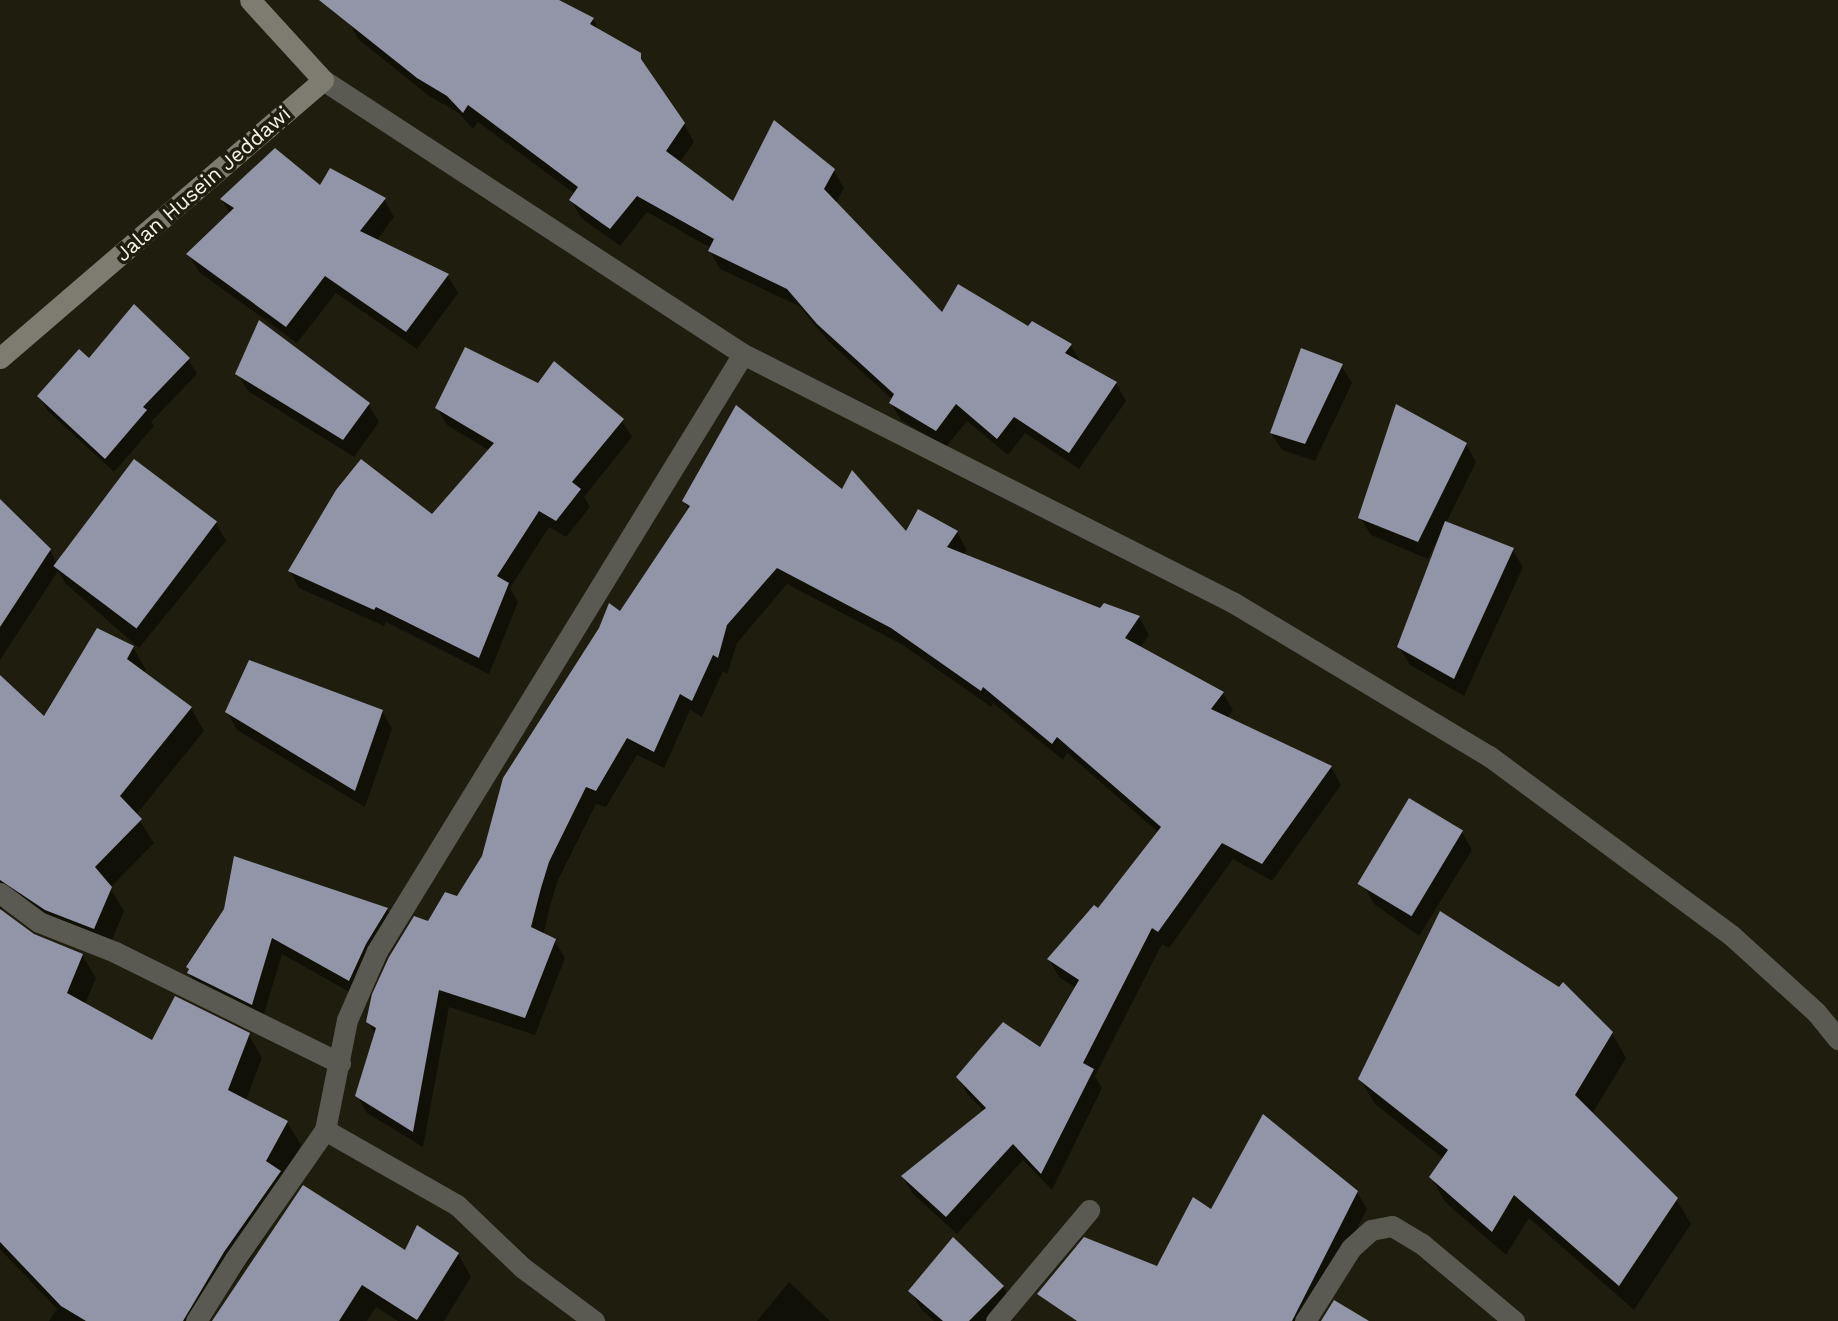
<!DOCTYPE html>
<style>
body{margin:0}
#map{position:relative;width:1838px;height:1321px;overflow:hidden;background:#1f1e0e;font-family:"Work Sans",sans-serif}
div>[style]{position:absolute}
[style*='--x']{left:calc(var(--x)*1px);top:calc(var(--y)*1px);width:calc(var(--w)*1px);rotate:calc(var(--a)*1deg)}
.shadow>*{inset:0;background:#0007}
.building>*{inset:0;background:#9294a7;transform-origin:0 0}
.street>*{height:21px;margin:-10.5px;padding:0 10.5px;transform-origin:10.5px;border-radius:10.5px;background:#5b5a52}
.secondary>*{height:21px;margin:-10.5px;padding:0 10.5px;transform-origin:10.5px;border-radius:10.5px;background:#7e7c70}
span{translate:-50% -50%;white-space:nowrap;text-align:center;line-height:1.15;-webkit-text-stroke:7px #1f1e0e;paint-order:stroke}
.street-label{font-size:21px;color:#f4f3e9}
</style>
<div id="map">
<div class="shadow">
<div style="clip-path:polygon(366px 0,555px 0,593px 19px,600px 32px,684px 124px,694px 142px,679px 163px,734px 204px,834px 171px,844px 188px,836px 203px,942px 315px,1029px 329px,1033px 323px,1071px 346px,1082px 364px,1116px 383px,1126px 401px,1079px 469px,1025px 433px,1008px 455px,967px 421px,946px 447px,901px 420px,891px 403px,893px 400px,829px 342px,799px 306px,720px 269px,710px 251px,711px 248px,647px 212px,620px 246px,581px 218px,571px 200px,575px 194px,478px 122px,473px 129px,459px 113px,429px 96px,358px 39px,348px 21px)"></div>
<div style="clip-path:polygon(321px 188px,384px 199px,394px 217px,376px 241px,448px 276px,458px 293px,417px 349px,336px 293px,297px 343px,199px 272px,189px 255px,230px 214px,222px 200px)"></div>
<div style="clip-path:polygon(188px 359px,197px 374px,151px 422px,154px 426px,114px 472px,48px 411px,39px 396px,89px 361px)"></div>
<div style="clip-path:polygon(1341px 365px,1352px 383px,1315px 461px,1282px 450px,1271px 433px)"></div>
<div style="clip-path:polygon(237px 373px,368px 404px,379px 422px,354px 457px,248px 391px)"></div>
<div style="clip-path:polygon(538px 385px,622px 421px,632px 437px,584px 497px,590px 507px,566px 537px,549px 527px,510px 588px,518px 602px,489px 674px,386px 622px,384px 626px,299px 588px,290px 571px,432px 516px,490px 451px,447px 425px,437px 408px)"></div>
<div style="clip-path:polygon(1466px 444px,1476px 462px,1446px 523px,1512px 549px,1523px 567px,1464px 696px,1410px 665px,1399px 647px,1439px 543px,1436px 542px,1428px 559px,1371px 535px,1360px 517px)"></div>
<div style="clip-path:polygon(842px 492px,906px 534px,957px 532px,967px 550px,963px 555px,1100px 611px,1139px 617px,1149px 635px,1140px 648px,1223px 693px,1233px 710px,1227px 718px,1331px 767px,1341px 785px,1272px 881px,1233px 859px,1169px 948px,1162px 944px,1095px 1076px,1102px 1088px,1052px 1190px,1023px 1160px,957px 1234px,913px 1194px,903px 1177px,984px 1111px,968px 1095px,958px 1078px,1040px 1050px,1076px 988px,1059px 977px,1049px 959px,1099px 910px,1159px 833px,1067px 753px,1063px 760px,993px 703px,991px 707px,903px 645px,787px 584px,737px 643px,727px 674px,723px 671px,702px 717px,690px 710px,664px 768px,637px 755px,606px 807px,596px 804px,558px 880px,550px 906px,543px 935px,554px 940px,565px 958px,535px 1035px,449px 1007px,423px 1147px,367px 1113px,357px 1095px,376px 1036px,368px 1021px,429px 923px,457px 898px,484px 856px,620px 614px,689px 510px,684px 501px)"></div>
<div style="clip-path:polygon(0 501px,50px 550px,57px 564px,216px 523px,226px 541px,139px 648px,66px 584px,58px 571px,0 660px)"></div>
<div style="clip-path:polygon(133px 647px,146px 670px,144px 674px,191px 708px,204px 731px,136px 815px,154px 843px,110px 888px,124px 911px,107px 952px,2px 908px,2px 911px,31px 934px,82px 955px,96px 978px,85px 1004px,153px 1042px,249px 1035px,262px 1058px,246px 1100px,287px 1122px,301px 1145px,283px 1177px,293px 1195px,208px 1321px,49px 1321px,57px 1309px,0 1249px,0 677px,44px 719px)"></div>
<div style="clip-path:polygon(382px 711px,392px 729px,365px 807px,237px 730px,227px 712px)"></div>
<div style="clip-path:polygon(1462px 832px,1472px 850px,1419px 936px,1374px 904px,1364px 886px)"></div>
<div style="clip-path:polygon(387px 909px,397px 927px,360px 998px,282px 954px,262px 1021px,199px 991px,189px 973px,226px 910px)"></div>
<div style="clip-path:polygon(1612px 1033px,1626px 1058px,1592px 1114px,1676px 1199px,1691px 1224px,1634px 1310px,1529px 1218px,1506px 1255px,1445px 1202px,1431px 1177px,1444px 1159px,1375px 1104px,1360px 1079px)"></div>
<div style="clip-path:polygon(1357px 1192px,1367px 1209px,1309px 1321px,1104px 1321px,1211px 1211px)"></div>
<div style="clip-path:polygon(405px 1252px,458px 1254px,471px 1277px,444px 1321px,398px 1321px,376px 1307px,367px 1321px,214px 1321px)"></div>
<div style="clip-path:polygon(789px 1282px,830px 1321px,757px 1321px)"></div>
<div style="clip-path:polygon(1003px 1287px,1013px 1304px,996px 1321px,934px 1321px,921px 1309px,911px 1292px)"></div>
</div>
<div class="building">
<div style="clip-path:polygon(319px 0,559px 0,594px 18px,590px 24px,641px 53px,641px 59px,685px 123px,666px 151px,733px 201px,774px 120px,835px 169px,824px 189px,942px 312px,958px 284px,1028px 326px,1032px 321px,1072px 344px,1065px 353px,1117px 382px,1069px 453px,1014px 417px,997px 439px,956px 404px,936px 431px,889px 403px,894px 394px,817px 324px,787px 289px,708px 251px,714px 239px,637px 196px,610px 229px,569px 200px,578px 187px,468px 105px,463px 113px,447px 96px,417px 78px)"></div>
<div style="clip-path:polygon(275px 148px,320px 185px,330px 168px,386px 198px,360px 231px,449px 274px,406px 332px,325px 276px,286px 327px,186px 254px,234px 208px,220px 199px)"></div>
<div style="clip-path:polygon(134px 304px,190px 358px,143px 407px,147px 410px,105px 459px,37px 396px,79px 349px,89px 358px)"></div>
<div style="clip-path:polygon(259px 320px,370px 403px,343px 440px,235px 374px)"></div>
<div style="clip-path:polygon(465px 347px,538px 383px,554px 361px,624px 419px,572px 482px,581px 489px,556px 521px,539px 511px,497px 576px,509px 583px,479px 658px,376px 607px,374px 610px,288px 571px,336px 490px,361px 459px,432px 514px,494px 443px,435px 408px)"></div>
<div style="clip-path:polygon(1301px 348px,1343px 364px,1305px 444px,1270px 433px)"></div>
<div style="clip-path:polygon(1396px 404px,1467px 443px,1418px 542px,1358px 518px)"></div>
<div style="clip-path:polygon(736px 405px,842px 489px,852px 470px,906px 531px,918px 509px,958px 531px,947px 547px,1100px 608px,1104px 603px,1140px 616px,1125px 638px,1224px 692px,1211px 709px,1332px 766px,1262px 864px,1222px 843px,1158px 932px,1152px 928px,1083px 1063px,1094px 1069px,1041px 1174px,1013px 1144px,946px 1217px,901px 1176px,986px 1108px,956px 1077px,1003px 1022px,1040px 1047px,1079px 980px,1047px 959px,1094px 905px,1098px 908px,1161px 827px,1057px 737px,1052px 744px,983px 687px,981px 691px,891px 628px,777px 568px,727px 625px,718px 658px,713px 655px,692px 701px,680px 694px,654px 752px,627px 738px,596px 791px,586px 787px,549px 862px,541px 888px,531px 927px,556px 939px,525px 1018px,439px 990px,413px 1132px,355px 1096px,376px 1028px,366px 1022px,372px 994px,389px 957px,414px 916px,428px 921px,445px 892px,457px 896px,482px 856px,503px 778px,599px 628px,609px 603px,620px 611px,690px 506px,682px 501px)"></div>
<div style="left:134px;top:459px;width:104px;height:134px;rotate:37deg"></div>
<div style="clip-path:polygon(0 499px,51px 549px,0 627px)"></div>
<div style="clip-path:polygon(1445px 521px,1514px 548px,1454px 679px,1397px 647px)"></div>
<div style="clip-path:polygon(97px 628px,134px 646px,127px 659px,192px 707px,120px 796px,142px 819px,95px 867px,112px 887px,94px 929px,45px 910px,0 880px,0 675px,44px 716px)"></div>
<div style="clip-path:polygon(249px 660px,383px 710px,355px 791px,225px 712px)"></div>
<div style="left:1409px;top:798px;width:63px;height:100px;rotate:31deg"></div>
<div style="clip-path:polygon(234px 856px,388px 908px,366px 944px,349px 981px,272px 938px,252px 1005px,187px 973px,189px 969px,186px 967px,224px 909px)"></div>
<div style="clip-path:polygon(0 909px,34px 934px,83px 954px,67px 993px,152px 1040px,175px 996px,250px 1033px,228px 1090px,288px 1121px,266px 1161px,281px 1171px,224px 1252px,183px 1321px,86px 1321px,61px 1306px,0 1242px)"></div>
<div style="clip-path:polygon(1440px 911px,1559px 987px,1563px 982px,1613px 1032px,1575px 1095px,1678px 1198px,1619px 1286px,1514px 1195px,1492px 1232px,1429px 1177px,1448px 1150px,1358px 1079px)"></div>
<div style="clip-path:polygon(1263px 1114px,1358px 1191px,1292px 1321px,1077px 1321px,1037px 1294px,1084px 1237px,1157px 1266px,1193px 1197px,1211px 1209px)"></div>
<div style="clip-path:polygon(303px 1185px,405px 1250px,417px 1225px,459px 1253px,417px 1320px,362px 1285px,339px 1321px,212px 1321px)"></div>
<div style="clip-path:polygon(953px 1237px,1004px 1286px,969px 1321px,943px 1321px,908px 1291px)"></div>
<div style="clip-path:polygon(1334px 1300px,1369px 1321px,1321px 1321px)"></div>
</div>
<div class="street">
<div style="--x:323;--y:80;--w:501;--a:33.12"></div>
<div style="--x:743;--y:354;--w:551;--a:26.89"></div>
<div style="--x:1234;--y:603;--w:297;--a:31"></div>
<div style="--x:1489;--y:756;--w:301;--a:36.5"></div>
<div style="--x:1731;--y:935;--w:115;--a:42.2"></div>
<div style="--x:1816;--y:1012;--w:35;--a:51"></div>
<div style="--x:0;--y:893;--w:49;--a:36.6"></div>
<div style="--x:39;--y:922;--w:82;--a:21.5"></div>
<div style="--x:115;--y:952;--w:251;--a:26.3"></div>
<div style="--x:325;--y:1130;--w:152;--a:29.6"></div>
<div style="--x:457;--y:1205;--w:91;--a:43.7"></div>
<div style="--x:523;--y:1268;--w:89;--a:36.7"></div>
<div style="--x:196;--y:1321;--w:73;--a:-57.8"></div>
<div style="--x:235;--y:1259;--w:157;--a:-55.1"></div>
<div style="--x:325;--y:1130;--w:112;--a:-78.7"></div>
<div style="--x:347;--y:1020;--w:75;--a:-66.5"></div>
<div style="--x:377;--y:951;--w:700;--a:-58.49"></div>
<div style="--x:996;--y:1321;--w:145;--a:-50"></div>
<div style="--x:1305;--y:1321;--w:86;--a:-57.8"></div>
<div style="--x:1351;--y:1248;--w:27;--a:-42"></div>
<div style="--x:1371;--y:1230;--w:21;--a:-11"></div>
<div style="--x:1392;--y:1226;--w:35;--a:31"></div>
<div style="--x:1422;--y:1244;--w:120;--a:39.9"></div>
</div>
<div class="secondary">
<div style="--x:0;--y:358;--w:426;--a:-40.7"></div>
<div style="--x:323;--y:80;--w:108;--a:-132.4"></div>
</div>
<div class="street-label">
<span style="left:203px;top:184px;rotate:-41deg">Jalan Husein Jeddawi</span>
</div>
</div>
